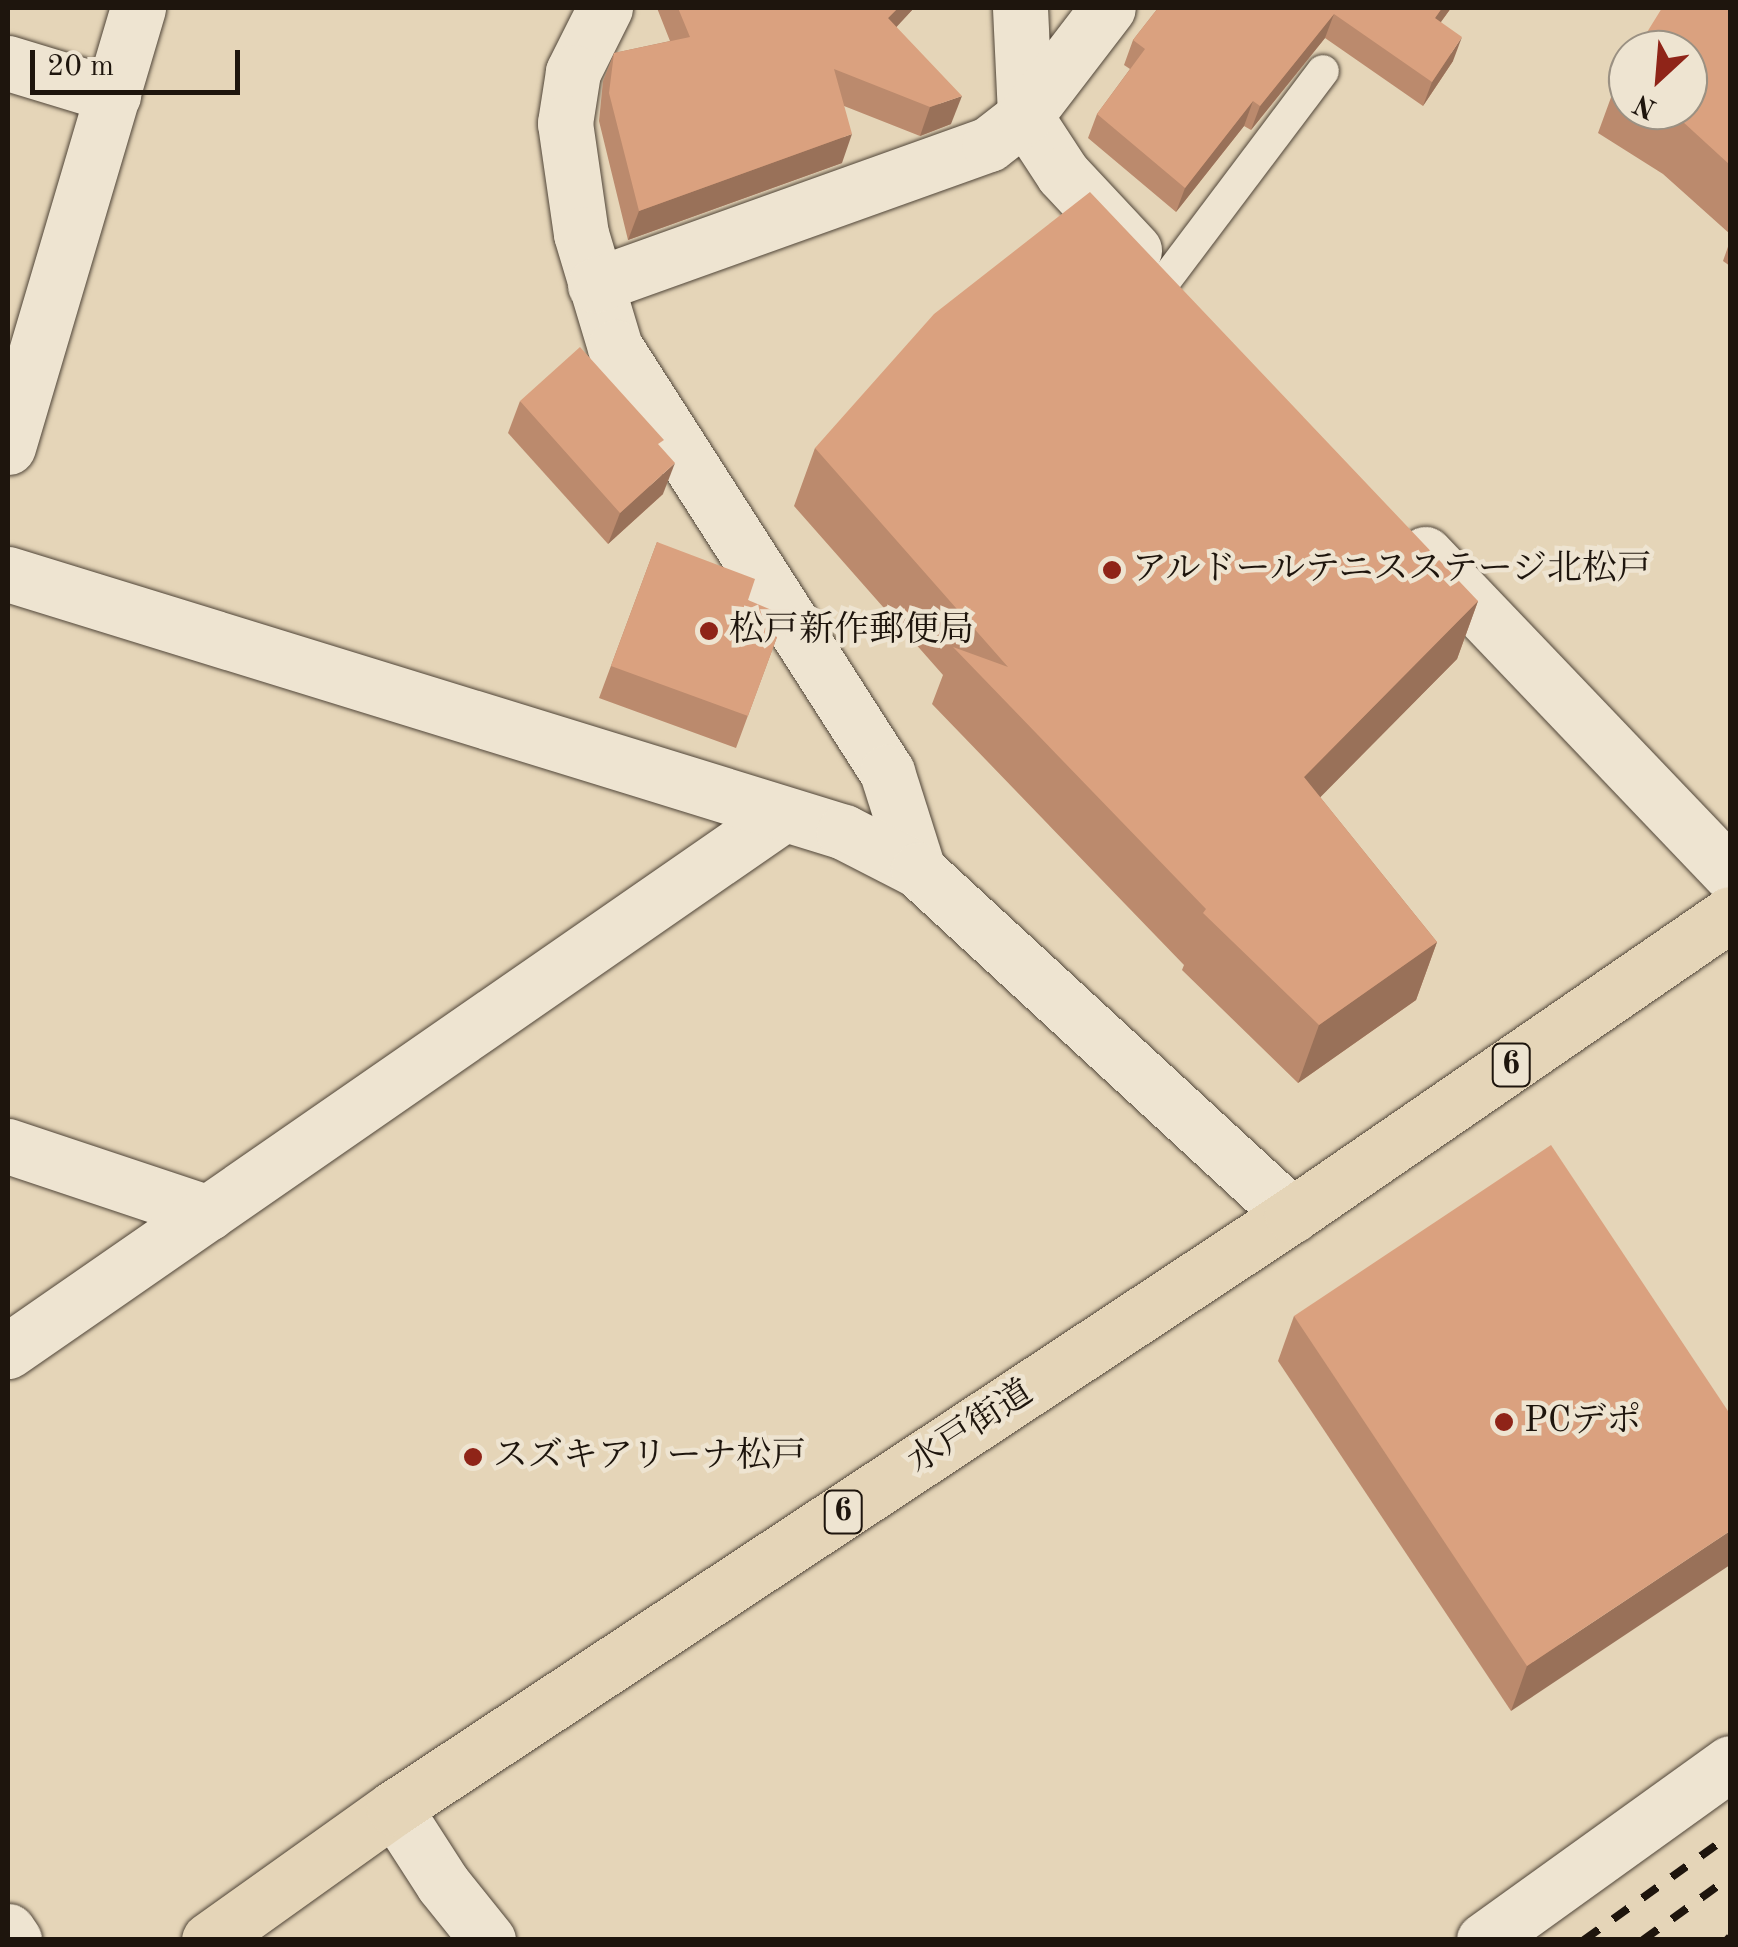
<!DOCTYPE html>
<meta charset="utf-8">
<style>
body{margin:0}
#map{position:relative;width:1738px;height:1947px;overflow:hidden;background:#e5d5b8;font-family:"Old Standard TT","Noto Serif JP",serif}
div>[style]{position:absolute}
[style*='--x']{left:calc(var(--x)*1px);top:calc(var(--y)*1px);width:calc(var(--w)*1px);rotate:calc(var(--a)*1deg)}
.roads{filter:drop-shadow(0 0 2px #504538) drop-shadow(0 0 2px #504538)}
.lane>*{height:32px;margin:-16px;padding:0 16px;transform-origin:16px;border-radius:16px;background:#eee4d1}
.street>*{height:55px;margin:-27.5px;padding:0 27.5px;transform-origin:27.5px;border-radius:27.5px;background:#eee4d1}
.secondary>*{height:55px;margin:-27.5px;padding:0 27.5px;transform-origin:27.5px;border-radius:27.5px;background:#eee4d1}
.highway>*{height:55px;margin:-27.5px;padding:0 27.5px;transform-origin:27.5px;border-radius:27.5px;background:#e5d5b8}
.rail>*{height:8px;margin-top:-4px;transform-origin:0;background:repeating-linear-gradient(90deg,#1e150d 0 18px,transparent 0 36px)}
.wall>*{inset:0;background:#bb8a6d}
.shaded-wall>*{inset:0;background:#997159}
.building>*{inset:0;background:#daa17f}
.dots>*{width:28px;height:28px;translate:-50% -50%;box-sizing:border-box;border:5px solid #eee4d1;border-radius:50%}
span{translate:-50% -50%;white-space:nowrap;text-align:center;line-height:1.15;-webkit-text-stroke:9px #eee4d1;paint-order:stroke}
.shield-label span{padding:2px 8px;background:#eee4d1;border:2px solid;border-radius:8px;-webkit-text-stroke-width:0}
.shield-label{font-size:32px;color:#1e150d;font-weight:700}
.poi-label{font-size:35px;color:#1e150d}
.left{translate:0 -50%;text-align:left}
.street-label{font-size:35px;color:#1e150d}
.frame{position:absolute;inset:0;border:10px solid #1e150d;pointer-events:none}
.north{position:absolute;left:1608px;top:30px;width:100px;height:100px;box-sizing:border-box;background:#eee4d1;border:2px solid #9b9183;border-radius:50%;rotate:206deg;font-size:28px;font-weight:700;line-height:40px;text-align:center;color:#1e150d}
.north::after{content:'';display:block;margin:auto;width:35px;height:45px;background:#8f2418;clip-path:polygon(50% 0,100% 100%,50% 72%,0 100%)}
.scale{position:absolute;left:30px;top:50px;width:210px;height:45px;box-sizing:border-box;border:5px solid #1e150d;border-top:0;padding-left:12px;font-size:30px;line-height:35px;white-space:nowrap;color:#1e150d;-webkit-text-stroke:8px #eee4d1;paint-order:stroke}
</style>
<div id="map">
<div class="roads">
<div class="lane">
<div style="--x:1164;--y:282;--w:264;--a:-53"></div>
</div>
<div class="street">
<div style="--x:605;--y:8;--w:72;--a:116.6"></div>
<div style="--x:573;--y:72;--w:52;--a:98.9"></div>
<div style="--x:565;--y:123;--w:112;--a:81.8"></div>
<div style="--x:581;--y:234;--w:118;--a:73.3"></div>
<div style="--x:615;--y:347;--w:505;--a:57.38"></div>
<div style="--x:887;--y:772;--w:103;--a:72.4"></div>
<div style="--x:1020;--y:8;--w:108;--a:87.3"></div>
<div style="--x:1025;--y:116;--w:69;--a:56.8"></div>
<div style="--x:1063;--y:174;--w:104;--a:46.9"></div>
<div style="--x:8;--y:63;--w:110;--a:16.9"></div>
<div style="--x:595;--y:285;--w:418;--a:-19.7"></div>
<div style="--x:989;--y:144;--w:46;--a:-37.9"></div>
<div style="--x:1025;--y:116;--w:136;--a:-52.5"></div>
<div style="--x:8;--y:447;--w:458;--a:-73.5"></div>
<div style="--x:1425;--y:554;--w:441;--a:46.3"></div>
<div style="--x:8;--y:1146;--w:211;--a:18.5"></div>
<div style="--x:8;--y:1351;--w:941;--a:-34.7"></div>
<div style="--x:394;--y:1808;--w:90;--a:57.2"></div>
<div style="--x:443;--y:1884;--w:72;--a:51.2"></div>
<div style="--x:8;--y:1931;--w:11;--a:56"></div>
<div style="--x:1484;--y:1940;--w:303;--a:-35.7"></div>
</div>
<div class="secondary">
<div style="--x:8;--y:574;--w:875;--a:17.15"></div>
<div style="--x:844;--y:832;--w:83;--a:27.2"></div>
<div style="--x:918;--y:870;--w:509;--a:42.69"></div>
</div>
<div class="highway">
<div style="--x:209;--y:1940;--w:227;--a:-35.5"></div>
<div style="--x:394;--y:1808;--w:1076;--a:-33.44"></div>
<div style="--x:1292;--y:1215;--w:531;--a:-34.5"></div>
</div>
</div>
<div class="rail">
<div style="--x:1584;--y:1940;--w:180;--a:-35.7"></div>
<div style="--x:1643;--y:1940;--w:107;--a:-35.9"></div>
<div style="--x:1727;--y:1940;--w:4;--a:-45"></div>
</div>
<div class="wall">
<div style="clip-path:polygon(657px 8px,914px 8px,896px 27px,951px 124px,920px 136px,844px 106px,842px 163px,628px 240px,599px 121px,603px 81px,614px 53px,670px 41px)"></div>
<div style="clip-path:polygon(1158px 8px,1451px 8px,1441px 22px,1453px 61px,1423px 106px,1325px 38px,1251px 130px,1244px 126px,1176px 212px,1088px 138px,1097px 114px,1130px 69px,1124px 65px,1133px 40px)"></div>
<div style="clip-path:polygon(1730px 8px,1730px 234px,1663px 174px,1598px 133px,1617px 81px,1628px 62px,1628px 110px,1688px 110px)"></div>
<div style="clip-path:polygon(1730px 241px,1730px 266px,1723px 261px)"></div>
<div style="clip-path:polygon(520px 401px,663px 494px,608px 544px,508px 433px)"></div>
<div style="clip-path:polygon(815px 448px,1478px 601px,1457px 659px,1320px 797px,1437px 942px,1416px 1000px,1298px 1083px,1182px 970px,1184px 965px,932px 704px,943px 675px,794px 506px)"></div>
<div style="clip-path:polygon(657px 542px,748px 600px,773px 636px,777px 637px,736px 748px,599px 698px)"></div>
<div style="clip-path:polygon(1294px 1316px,1730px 1414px,1511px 1711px,1278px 1361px)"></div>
</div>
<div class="shaded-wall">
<div style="clip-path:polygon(898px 8px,914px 8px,878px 47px,888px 18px)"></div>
<div style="clip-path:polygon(1442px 8px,1451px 8px,1426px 42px,1435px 18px)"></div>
<div style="clip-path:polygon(1334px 14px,1325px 38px,1251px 130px,1260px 106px)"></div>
<div style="clip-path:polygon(1462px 37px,1453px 61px,1423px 106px,1432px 82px)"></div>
<div style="clip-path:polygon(962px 96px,951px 124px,920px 136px,930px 107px)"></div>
<div style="clip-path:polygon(1253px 101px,1244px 126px,1176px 212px,1185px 188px)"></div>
<div style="clip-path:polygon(852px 134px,842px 163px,628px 240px,639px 211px)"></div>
<div style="clip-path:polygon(675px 463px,663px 494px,608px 544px,620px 513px)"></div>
<div style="clip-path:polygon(1478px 601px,1457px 659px,1283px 835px,1304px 777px)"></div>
<div style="clip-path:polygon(1437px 942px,1416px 1000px,1298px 1083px,1319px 1025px)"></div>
<div style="clip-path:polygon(1730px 1531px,1730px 1565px,1511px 1711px,1527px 1666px)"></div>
</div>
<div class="building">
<div style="clip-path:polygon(678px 8px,898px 8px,888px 18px,962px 96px,930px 107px,834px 69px,852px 134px,639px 211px,609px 93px,614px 53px,690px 37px)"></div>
<div style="clip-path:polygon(1158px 8px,1442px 8px,1435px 18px,1462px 37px,1432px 82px,1334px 14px,1260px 106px,1253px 101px,1185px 188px,1097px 114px,1145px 49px,1133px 40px)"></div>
<div style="clip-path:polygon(1662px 8px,1730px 8px,1730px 165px,1682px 121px,1664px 110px,1688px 110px,1688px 50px,1636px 50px)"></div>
<div style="clip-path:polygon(1628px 62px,1628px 88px,1617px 81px)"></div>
<div style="clip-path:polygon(1090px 192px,1478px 601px,1304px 777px,1437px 942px,1319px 1025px,1203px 913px,1206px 909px,953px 647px,1008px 667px,815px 448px,934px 314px)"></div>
<div style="clip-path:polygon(580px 347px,664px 440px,658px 444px,675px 463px,620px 513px,520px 401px)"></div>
<div style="clip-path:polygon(657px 542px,755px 579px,748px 600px,781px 614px,773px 636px,777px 637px,748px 716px,611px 666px)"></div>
<div style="clip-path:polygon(1551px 1145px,1730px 1414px,1730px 1531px,1527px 1666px,1294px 1316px)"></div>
</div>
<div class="dots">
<div style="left:1112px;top:570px;background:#8f2418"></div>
<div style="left:709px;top:631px;background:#8f2418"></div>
<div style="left:1504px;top:1422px;background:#8f2418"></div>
<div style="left:473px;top:1457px;background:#8f2418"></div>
</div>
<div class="shield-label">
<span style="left:1511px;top:1065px">6</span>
<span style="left:843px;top:1512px">6</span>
</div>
<div class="poi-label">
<span class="left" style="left:1132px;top:570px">アルドールテニスステージ北松戸</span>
<span class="left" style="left:729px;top:631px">松戸新作郵便局</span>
<span class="left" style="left:1524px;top:1422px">PCデポ</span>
<span class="left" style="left:493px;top:1457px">スズキアリーナ松戸</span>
</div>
<div class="street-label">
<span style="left:971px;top:1428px;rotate:-33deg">水戸街道</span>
</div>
<div class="frame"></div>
<div class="north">N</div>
<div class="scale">20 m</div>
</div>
